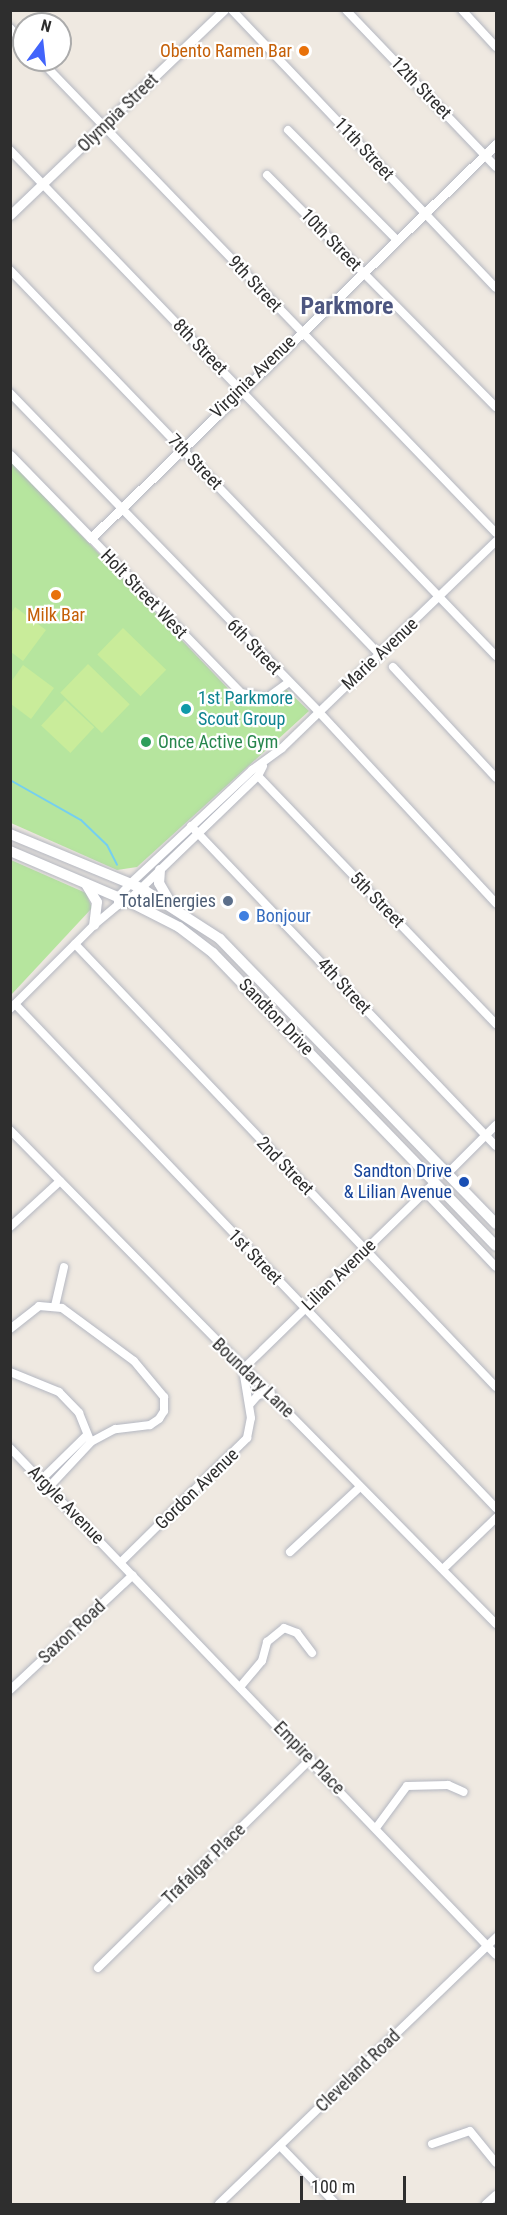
<!DOCTYPE html>
<style>
body{margin:0}
#map{position:relative;width:507px;height:2215px;overflow:hidden;background:#efe9e1;font-family:"Roboto Condensed",sans-serif}
div>[style]{position:absolute}
[style*='--x']{left:calc(var(--x)*1px);top:calc(var(--y)*1px);width:calc(var(--w)*1px);rotate:calc(var(--a)*1deg)}
.green>*{inset:0;background:#b6e59e}
.pitch>*{inset:0;background:#c9ec9a;transform-origin:0 0}
.stream>*{height:2px;margin:-1px;padding:0 1px;transform-origin:1px;border-radius:1px;background:#75cff0}
.roads{filter:drop-shadow(0 0 2px #b4b7c1) drop-shadow(0 0 2px #b4b7c1)}
.minor>*{height:8px;margin:-4px;padding:0 4px;transform-origin:4px;border-radius:4px;background:#fff}
.tertiary>*{height:9px;margin:-4.5px;padding:0 4.5px;transform-origin:4.5px;border-radius:4.5px;background:#fff}
.secondary>*{height:10px;margin:-5px;padding:0 5px;transform-origin:5px;border-radius:5px;background:#fff}
.dots>*{width:16px;height:16px;translate:-50% -50%;box-sizing:border-box;border:3px solid #fff;border-radius:50%}
span{translate:-50% -50%;white-space:nowrap;text-align:center;line-height:1.15;-webkit-text-stroke:4.5px #fff;paint-order:stroke}
.food-label{font-size:18px;color:#c56008}
.right{translate:-100% -50%;text-align:right}
.street-label{font-size:18px;color:#2e2e2e}
.culture-label{font-size:18px;color:#0d838f}
.left{translate:0 -50%;text-align:left}
.leisure-label{font-size:18px;color:#27864d}
.service-label{font-size:18px;color:#4e5e75}
.shop-label{font-size:18px;color:#366cbe}
.transit-label{font-size:18px;color:#164399}
.district-label{font-size:24px;color:#4d5680;font-weight:700}
.frame{position:absolute;inset:0;border:12px solid #2e2e2e;pointer-events:none}
.north{position:absolute;left:12px;top:12px;width:60px;height:60px;box-sizing:border-box;background:#fff;border:2px solid #ababab;border-radius:50%;rotate:15deg;font-size:16px;font-weight:700;line-height:24px;text-align:center;color:#2e2e2e}
.north::after{content:'';display:block;margin:auto;width:21px;height:27px;background:#4264fb;clip-path:polygon(50% 0,100% 100%,50% 72%,0 100%)}
.scale{position:absolute;left:300px;top:2176px;width:106px;height:27px;box-sizing:border-box;border:3px solid #2e2e2e;border-top:0;padding-left:8px;font-size:18px;line-height:21px;white-space:nowrap;color:#2e2e2e;-webkit-text-stroke:4px #fff;paint-order:stroke}
</style>
<div id="map">
<div class="green">
<div style="clip-path:polygon(10px 461px,240px 701px,261px 703px,286px 689px,309px 711px,137px 867px,117px 870px,11px 823px)"></div>
<div style="clip-path:polygon(11px 860px,86px 893px,92px 908px,11px 995px)"></div>
</div>
<div class="pitch">
<div style="clip-path:polygon(15px 607px,46px 630px,23px 661px,11px 652px,11px 614px)"></div>
<div style="left:123px;top:628px;width:60px;height:37px;rotate:44deg"></div>
<div style="left:88px;top:664px;width:58px;height:40px;rotate:44deg"></div>
<div style="clip-path:polygon(23px 665px,54px 688px,31px 719px,11px 704px,11px 682px)"></div>
<div style="left:65px;top:700px;width:40px;height:35px;rotate:43deg"></div>
</div>
<div class="stream">
<div style="--x:10;--y:780;--w:81;--a:29.4"></div>
<div style="--x:81;--y:820;--w:36;--a:44"></div>
<div style="--x:107;--y:845;--w:22;--a:63"></div>
</div>
<div class="roads">
<div class="minor">
<div style="--x:232;--y:10;--w:383;--a:46.5"></div>
<div style="--x:346;--y:10;--w:217;--a:46.3"></div>
<div style="--x:462;--y:10;--w:50;--a:47.4"></div>
<div style="--x:10;--y:28;--w:21;--a:47"></div>
<div style="--x:40;--y:60;--w:657;--a:46.05"></div>
<div style="--x:288;--y:130;--w:153;--a:45.3"></div>
<div style="--x:10;--y:150;--w:702;--a:46.16"></div>
<div style="--x:267;--y:175;--w:326;--a:45.4"></div>
<div style="--x:10;--y:270;--w:534;--a:46.14"></div>
<div style="--x:10;--y:393;--w:443;--a:45.9"></div>
<div style="--x:318;--y:711;--w:262;--a:47.2"></div>
<div style="--x:91;--y:538;--w:216;--a:45.9"></div>
<div style="--x:241;--y:693;--w:26;--a:11"></div>
<div style="--x:267;--y:698;--w:26;--a:-36"></div>
<div style="--x:393;--y:667;--w:151;--a:47.1"></div>
<div style="--x:258;--y:776;--w:344;--a:46.2"></div>
<div style="--x:191;--y:826;--w:442;--a:46.4"></div>
<div style="--x:118;--y:905;--w:8;--a:-90"></div>
<div style="--x:118;--y:897;--w:19;--a:-47"></div>
<div style="--x:131;--y:883;--w:166;--a:-43"></div>
<div style="--x:252;--y:770;--w:37;--a:-36"></div>
<div style="--x:282;--y:748;--w:298;--a:-44"></div>
<div style="--x:75;--y:944;--w:611;--a:46.46"></div>
<div style="--x:15;--y:1004;--w:697;--a:46.34"></div>
<div style="--x:10;--y:1009;--w:119;--a:-45"></div>
<div style="--x:94;--y:925;--w:31;--a:-40"></div>
<div style="--x:118;--y:905;--w:11;--a:-22"></div>
<div style="--x:128;--y:901;--w:180;--a:-43.9"></div>
<div style="--x:258;--y:776;--w:11;--a:-63"></div>
<div style="--x:10;--y:1130;--w:693;--a:45.47"></div>
<div style="--x:448;--y:1173;--w:68;--a:-45"></div>
<div style="--x:425;--y:1192;--w:103;--a:46.6"></div>
<div style="--x:10;--y:1227;--w:68;--a:-42.6"></div>
<div style="--x:55;--y:1306;--w:40;--a:-77"></div>
<div style="--x:10;--y:1329;--w:37;--a:-38"></div>
<div style="--x:39;--y:1306;--w:23;--a:5"></div>
<div style="--x:62;--y:1308;--w:89;--a:36.4"></div>
<div style="--x:134;--y:1361;--w:47;--a:50.2"></div>
<div style="--x:164;--y:1397;--w:14;--a:90"></div>
<div style="--x:164;--y:1411;--w:9;--a:122"></div>
<div style="--x:159;--y:1419;--w:11;--a:146"></div>
<div style="--x:150;--y:1425;--w:35;--a:173"></div>
<div style="--x:115;--y:1429;--w:27;--a:152"></div>
<div style="--x:91;--y:1442;--w:62;--a:133"></div>
<div style="--x:10;--y:1372;--w:53;--a:22.2"></div>
<div style="--x:59;--y:1392;--w:29;--a:46"></div>
<div style="--x:79;--y:1413;--w:31;--a:68"></div>
<div style="--x:250;--y:1404;--w:12;--a:-48"></div>
<div style="--x:258;--y:1395;--w:13;--a:-13"></div>
<div style="--x:10;--y:1448;--w:702;--a:46.21"></div>
<div style="--x:42;--y:1479;--w:62;--a:-44.3"></div>
<div style="--x:290;--y:1552;--w:96;--a:-42.9"></div>
<div style="--x:121;--y:1562;--w:177;--a:-44.5"></div>
<div style="--x:247;--y:1438;--w:20;--a:-79"></div>
<div style="--x:251;--y:1418;--w:50;--a:-99.3"></div>
<div style="--x:243;--y:1369;--w:268;--a:-44.2"></div>
<div style="--x:443;--y:1569;--w:74;--a:-43.9"></div>
<div style="--x:240;--y:1687;--w:34;--a:-50"></div>
<div style="--x:262;--y:1661;--w:20;--a:-75"></div>
<div style="--x:267;--y:1642;--w:22;--a:-39"></div>
<div style="--x:284;--y:1628;--w:14;--a:21"></div>
<div style="--x:297;--y:1633;--w:25;--a:53"></div>
<div style="--x:10;--y:1690;--w:168;--a:-43.1"></div>
<div style="--x:376;--y:1828;--w:52;--a:-53.6"></div>
<div style="--x:407;--y:1786;--w:41;--a:-1.4"></div>
<div style="--x:448;--y:1785;--w:17;--a:24"></div>
<div style="--x:98;--y:1968;--w:298;--a:-44.5"></div>
<div style="--x:432;--y:2144;--w:40;--a:-18.9"></div>
<div style="--x:470;--y:2131;--w:41;--a:50.9"></div>
<div style="--x:280;--y:2146;--w:81;--a:46"></div>
<div style="--x:219;--y:2204;--w:385;--a:-43.9"></div>
<div style="--x:486;--y:2204;--w:13;--a:-42"></div>
</div>
<div class="tertiary">
<div style="--x:10;--y:215;--w:296;--a:-43.8"></div>
<div style="--x:10;--y:455;--w:116;--a:45.7"></div>
<div style="--x:91;--y:538;--w:565;--a:-44.21"></div>
</div>
<div class="secondary">
<div style="--x:10;--y:834;--w:142;--a:22.4"></div>
<div style="--x:141;--y:888;--w:94;--a:32.8"></div>
<div style="--x:220;--y:939;--w:397;--a:45.9"></div>
<div style="--x:10;--y:851;--w:137;--a:23.2"></div>
<div style="--x:136;--y:905;--w:48;--a:27.1"></div>
<div style="--x:179;--y:927;--w:43;--a:37.4"></div>
<div style="--x:213;--y:953;--w:407;--a:46"></div>
<div style="--x:160;--y:870;--w:13;--a:94"></div>
<div style="--x:159;--y:883;--w:22;--a:60"></div>
<div style="--x:86;--y:884;--w:21;--a:59"></div>
<div style="--x:97;--y:902;--w:23;--a:97"></div>
</div>
</div>
<div class="dots">
<div style="left:304px;top:51px;background:#e8710a"></div>
<div style="left:56px;top:595px;background:#e8710a"></div>
<div style="left:186px;top:709px;background:#0f9aa8"></div>
<div style="left:146px;top:742px;background:#2e9e5b"></div>
<div style="left:228px;top:901px;background:#5c6f8a"></div>
<div style="left:244px;top:916px;background:#3f7fe0"></div>
<div style="left:464px;top:1182px;background:#1a4fb4"></div>
</div>
<div class="food-label">
<span class="right" style="left:292px;top:51px">Obento Ramen Bar</span>
<span style="left:56px;top:615px">Milk Bar</span>
</div>
<div class="street-label">
<span style="left:421px;top:88px;rotate:46deg">12th Street</span>
<span style="left:118px;top:113px;rotate:-44deg">Olympia Street</span>
<span style="left:364px;top:149px;rotate:47deg">11th Street</span>
<span style="left:331px;top:240px;rotate:46deg">10th Street</span>
<span style="left:255px;top:284px;rotate:47deg">9th Street</span>
<span style="left:200px;top:347px;rotate:46deg">8th Street</span>
<span style="left:253px;top:377px;rotate:-44deg">Virginia Avenue</span>
<span style="left:195px;top:462px;rotate:46deg">7th Street</span>
<span style="left:144px;top:594px;rotate:46deg">Holt Street West</span>
<span style="left:254px;top:647px;rotate:46deg">6th Street</span>
<span style="left:380px;top:654px;rotate:-43deg">Marie Avenue</span>
<span style="left:377px;top:900px;rotate:46deg">5th Street</span>
<span style="left:344px;top:986px;rotate:47deg">4th Street</span>
<span style="left:276px;top:1017px;rotate:46deg">Sandton Drive</span>
<span style="left:285px;top:1166px;rotate:46deg">2nd Street</span>
<span style="left:255px;top:1257px;rotate:46deg">1st Street</span>
<span style="left:339px;top:1275px;rotate:-44deg">Lilian Avenue</span>
<span style="left:253px;top:1378px;rotate:44deg">Boundary Lane</span>
<span style="left:197px;top:1489px;rotate:-44deg">Gordon Avenue</span>
<span style="left:66px;top:1505px;rotate:46deg">Argyle Avenue</span>
<span style="left:72px;top:1632px;rotate:-43deg">Saxon Road</span>
<span style="left:309px;top:1758px;rotate:46deg">Empire Place</span>
<span style="left:204px;top:1864px;rotate:-44deg">Trafalgar Place</span>
<span style="left:358px;top:2071px;rotate:-44deg">Cleveland Road</span>
</div>
<div class="culture-label">
<span class="left" style="left:198px;top:709px">1st Parkmore<br>Scout Group</span>
</div>
<div class="leisure-label">
<span class="left" style="left:158px;top:742px">Once Active Gym</span>
</div>
<div class="service-label">
<span class="right" style="left:216px;top:901px">TotalEnergies</span>
</div>
<div class="shop-label">
<span class="left" style="left:256px;top:916px">Bonjour</span>
</div>
<div class="transit-label">
<span class="right" style="left:452px;top:1182px">Sandton Drive<br>&amp; Lilian Avenue</span>
</div>
<div class="district-label">
<span style="left:347px;top:307px">Parkmore</span>
</div>
<div class="frame"></div>
<div class="north">N</div>
<div class="scale">100 m</div>
</div>
